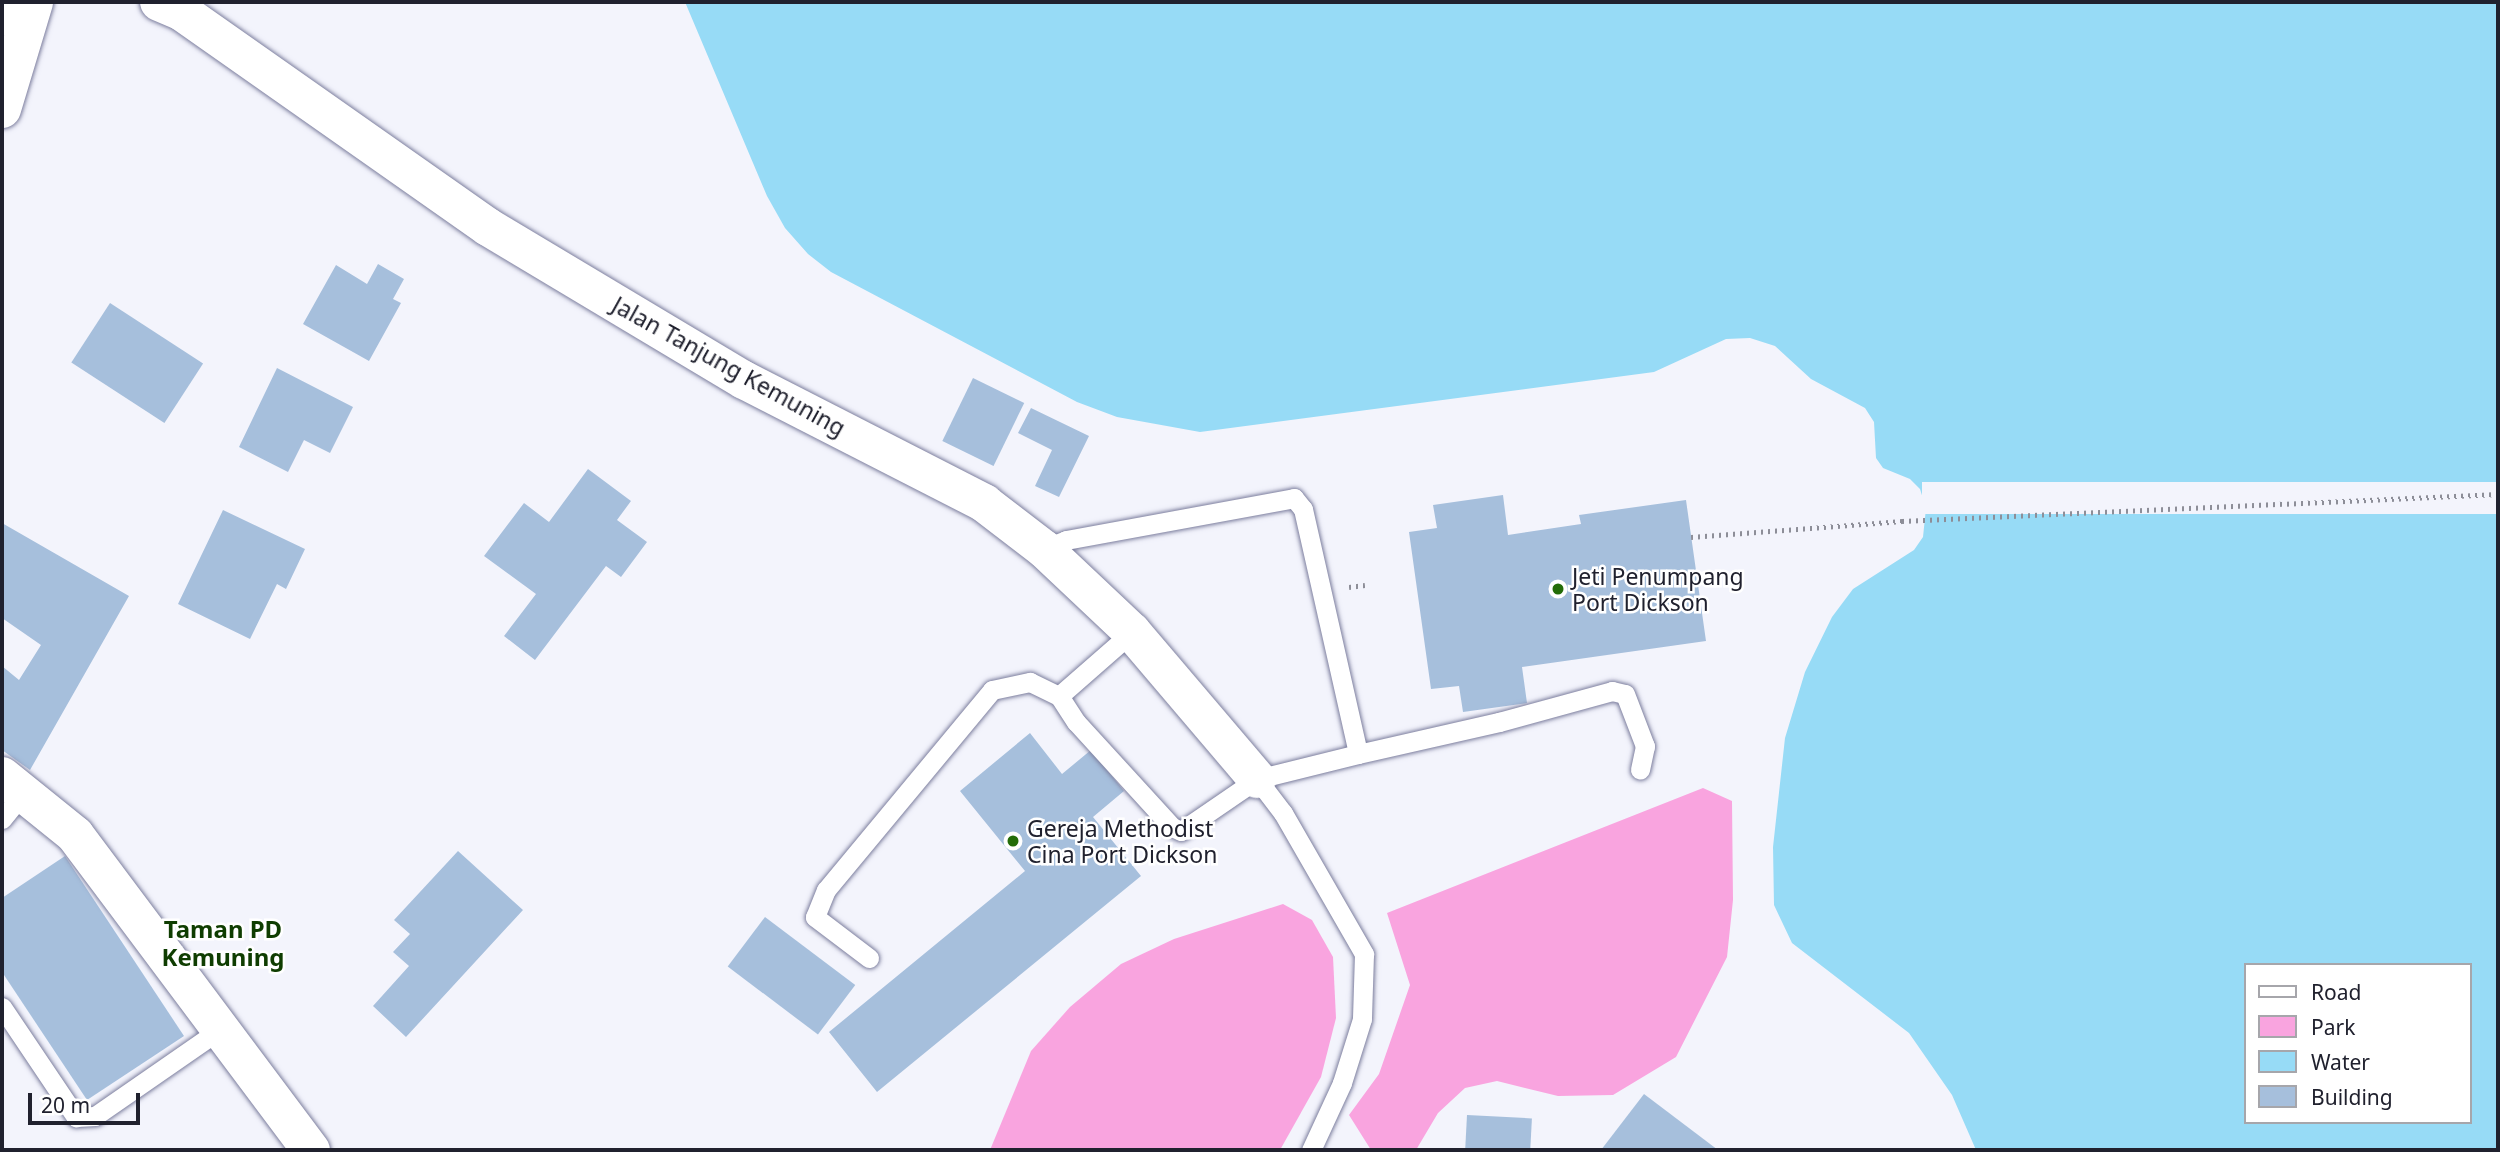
<!DOCTYPE html>
<style>
body{margin:0}
#map{position:relative;width:2500px;height:1152px;overflow:hidden;background:#f3f4fc;font-family:"Noto Sans",sans-serif}
div>[style]{position:absolute}
[style*='--x']{left:calc(var(--x)*1px);top:calc(var(--y)*1px);width:calc(var(--w)*1px);rotate:calc(var(--a)*1deg)}
.green>*{inset:0;background:#f9a4df}
.water>*{inset:0;background:#97dbf6}
.pier>*{inset:0;background:#f3f4fc;transform-origin:0 0}
.building>*{inset:0;background:#a6bfdc;transform-origin:0 0}
.path>*{height:4.5px;margin-top:-2.25px;transform-origin:0;background:repeating-linear-gradient(90deg,#8d8e98 0 2px,transparent 0 7px)}
.roads{filter:drop-shadow(0 0 2px #7c7e9e) drop-shadow(0 0 2px #7c7e9e)}
.lane>*{height:19px;margin:-9.5px;padding:0 9.5px;transform-origin:9.5px;border-radius:9.5px;background:#fff}
.street>*{height:38px;margin:-19px;padding:0 19px;transform-origin:19px;border-radius:19px;background:#fff}
.primary>*{height:38px;margin:-19px;padding:0 19px;transform-origin:19px;border-radius:19px;background:#fff}
.dots>*{width:19px;height:19px;translate:-50% -50%;box-sizing:border-box;border:4px solid #fff;border-radius:50%}
span{translate:-50% -50%;white-space:nowrap;text-align:center;line-height:1.15;-webkit-text-stroke:5px #fff;paint-order:stroke}
.street-label{font-size:23px;color:#20212e}
.poi-label{font-size:23px;color:#20212e}
.left{translate:0 -50%;text-align:left}
.neighbourhood-label{font-size:24px;color:#0f3d01;font-weight:700}
.frame{position:absolute;inset:0;border:4px solid #20212e;pointer-events:none}
.legend{position:absolute;left:2244px;top:963px;width:228px;height:161px;box-sizing:border-box;background:#fff;border:2px solid #a6a6ab;margin:0;padding:9px 12px;list-style:none;font-size:21px;color:#20212e}
.legend li{display:flex;align-items:center;gap:14px;height:35px}
.legend b{width:35px;border:2px solid #a6a6ab}
.scale{position:absolute;left:28px;top:1093px;width:112px;height:32px;box-sizing:border-box;border:4px solid #20212e;border-top:0;padding-left:9px;font-size:21px;line-height:24px;white-space:nowrap;color:#20212e;-webkit-text-stroke:5px #fff;paint-order:stroke}
</style>
<div id="map">
<div class="green">
<div style="clip-path:polygon(1703px 788px,1732px 801px,1733px 900px,1727px 957px,1676px 1057px,1613px 1095px,1558px 1096px,1497px 1081px,1465px 1088px,1438px 1113px,1416px 1150px,1371px 1150px,1349px 1115px,1379px 1074px,1410px 985px,1387px 913px)"></div>
<div style="clip-path:polygon(1283px 904px,1312px 920px,1333px 957px,1336px 1018px,1321px 1077px,1280px 1150px,990px 1150px,1031px 1051px,1070px 1007px,1121px 964px,1174px 939px)"></div>
</div>
<div class="water">
<div style="clip-path:polygon(evenodd,685px 2px,2498px 2px,2498px 1150px,1976px 1150px,1952px 1095px,1909px 1033px,1792px 943px,1774px 905px,1773px 847px,1785px 738px,1805px 672px,1832px 617px,1853px 589px,1914px 550px,1923px 537px,1926px 508px,1920px 489px,1910px 479px,1883px 468px,1876px 458px,1874px 422px,1865px 408px,1811px 379px,1775px 346px,1750px 338px,1726px 339px,1654px 372px,1200px 432px,1117px 417px,1077px 402px,831px 272px,808px 254px,785px 228px,767px 196px,685px 2px,2246px 965px,2470px 965px,2470px 1122px,2246px 1122px,2246px 965px)"></div>
</div>
<div class="pier">
<div style="left:2498px;top:482px;width:32px;height:576px;rotate:90deg"></div>
</div>
<div class="building">
<div style="clip-path:polygon(378px 264px,404px 279px,393px 299px,401px 303px,369px 361px,303px 324px,336px 265px,367px 284px)"></div>
<div style="left:110px;top:303px;width:111px;height:71px;rotate:33deg"></div>
<div style="clip-path:polygon(277px 368px,353px 407px,330px 453px,304px 440px,288px 472px,239px 447px)"></div>
<div style="left:973px;top:378px;width:57px;height:70px;rotate:26deg"></div>
<div style="clip-path:polygon(1031px 408px,1089px 436px,1059px 497px,1035px 486px,1052px 450px,1018px 433px)"></div>
<div style="clip-path:polygon(588px 469px,631px 501px,617px 520px,647px 542px,621px 577px,606px 566px,535px 660px,504px 636px,536px 594px,484px 556px,524px 503px,549px 522px)"></div>
<div style="clip-path:polygon(1503px 495px,1508px 535px,1581px 524px,1579px 515px,1686px 500px,1706px 641px,1522px 667px,1527px 703px,1463px 712px,1459px 686px,1431px 689px,1409px 532px,1437px 528px,1433px 505px)"></div>
<div style="clip-path:polygon(223px 510px,305px 549px,286px 589px,277px 584px,250px 639px,178px 604px)"></div>
<div style="clip-path:polygon(2px 523px,129px 596px,30px 770px,2px 750px,2px 666px,19px 680px,41px 645px,2px 618px)"></div>
<div style="clip-path:polygon(1030px 733px,1062px 774px,1091px 750px,1124px 791px,1093px 817px,1141px 876px,877px 1092px,829px 1032px,1025px 871px,960px 791px)"></div>
<div style="clip-path:polygon(458px 851px,523px 910px,406px 1037px,373px 1006px,409px 966px,393px 952px,410px 934px,394px 920px)"></div>
<div style="clip-path:polygon(65px 856px,184px 1036px,87px 1100px,2px 972px,2px 898px)"></div>
<div style="left:765px;top:917px;width:113px;height:62px;rotate:37deg"></div>
<div style="clip-path:polygon(1644px 1094px,1718px 1150px,1601px 1150px)"></div>
<div style="left:1467px;top:1115px;width:65px;height:35px;rotate:3deg"></div>
</div>
<div class="path">
<div style="--x:1691;--y:537;--w:212;--a:-4.3"></div>
<div style="--x:1902;--y:521;--w:597;--a:-2.59"></div>
<div style="--x:1349;--y:587;--w:16;--a:-7"></div>
</div>
<div class="roads">
<div class="lane">
<div style="--x:1044;--y:549;--w:24;--a:-22"></div>
<div style="--x:1066;--y:540;--w:232;--a:-10.4"></div>
<div style="--x:1294;--y:498;--w:14;--a:51"></div>
<div style="--x:1303;--y:509;--w:251;--a:77.3"></div>
<div style="--x:1358;--y:754;--w:104;--a:166.1"></div>
<div style="--x:1257;--y:779;--w:92;--a:145.6"></div>
<div style="--x:1181;--y:831;--w:10;--a:-156"></div>
<div style="--x:1172;--y:827;--w:142;--a:-132.4"></div>
<div style="--x:1076;--y:722;--w:31;--a:-123"></div>
<div style="--x:1358;--y:754;--w:145;--a:-12.8"></div>
<div style="--x:1499;--y:722;--w:117;--a:-15.3"></div>
<div style="--x:1612;--y:691;--w:13;--a:13"></div>
<div style="--x:1625;--y:694;--w:56;--a:69"></div>
<div style="--x:1645;--y:746;--w:24;--a:102"></div>
<div style="--x:1257;--y:779;--w:43;--a:52.6"></div>
<div style="--x:1283;--y:813;--w:163;--a:60.1"></div>
<div style="--x:1364;--y:954;--w:65;--a:91.8"></div>
<div style="--x:1362;--y:1019;--w:67;--a:107.4"></div>
<div style="--x:1342;--y:1083;--w:74;--a:114.8"></div>
<div style="--x:2;--y:819;--w:33;--a:-51"></div>
<div style="--x:869;--y:958;--w:68;--a:-142.8"></div>
<div style="--x:815;--y:917;--w:29;--a:-68"></div>
<div style="--x:826;--y:890;--w:260;--a:-50.3"></div>
<div style="--x:992;--y:690;--w:39;--a:-12"></div>
<div style="--x:1030;--y:682;--w:32;--a:26"></div>
<div style="--x:1059;--y:696;--w:97;--a:-41.2"></div>
<div style="--x:2;--y:1007;--w:133;--a:56.1"></div>
<div style="--x:76;--y:1117;--w:19;--a:-3"></div>
<div style="--x:95;--y:1116;--w:155;--a:-34.7"></div>
</div>
<div class="street">
<div style="--x:159;--y:2;--w:25;--a:23"></div>
<div style="--x:182;--y:12;--w:374;--a:35.1"></div>
<div style="--x:488;--y:227;--w:298;--a:30.9"></div>
<div style="--x:744;--y:380;--w:270;--a:27.1"></div>
<div style="--x:984;--y:503;--w:76;--a:37.5"></div>
<div style="--x:1044;--y:549;--w:121;--a:43.3"></div>
<div style="--x:1132;--y:632;--w:193;--a:49.6"></div>
<div style="--x:2;--y:17;--w:34;--a:-27"></div>
<div style="--x:2;--y:776;--w:94;--a:38.9"></div>
<div style="--x:75;--y:835;--w:394;--a:53.2"></div>
</div>
<div class="primary">
<div style="--x:2;--y:109;--w:112;--a:-73.3"></div>
</div>
</div>
<div class="dots">
<div style="left:1558px;top:589px;background:#236c08"></div>
<div style="left:1013px;top:841px;background:#236c08"></div>
</div>
<div class="street-label">
<span style="left:729px;top:366px;rotate:29deg">Jalan Tanjung Kemuning</span>
</div>
<div class="poi-label">
<span class="left" style="left:1572px;top:589px">Jeti Penumpang<br>Port Dickson</span>
<span class="left" style="left:1027px;top:841px">Gereja Methodist<br>Cina Port Dickson</span>
</div>
<div class="neighbourhood-label">
<span style="left:223px;top:943px">Taman PD<br>Kemuning</span>
</div>
<div class="frame"></div>
<ul class="legend">
<li><b style="height:9px;background:#fff"></b>Road</li>
<li><b style="height:19px;background:#f9a4df"></b>Park</li>
<li><b style="height:19px;background:#97dbf6"></b>Water</li>
<li><b style="height:19px;background:#a6bfdc"></b>Building</li>
</ul>
<div class="scale">20 m</div>
</div>
